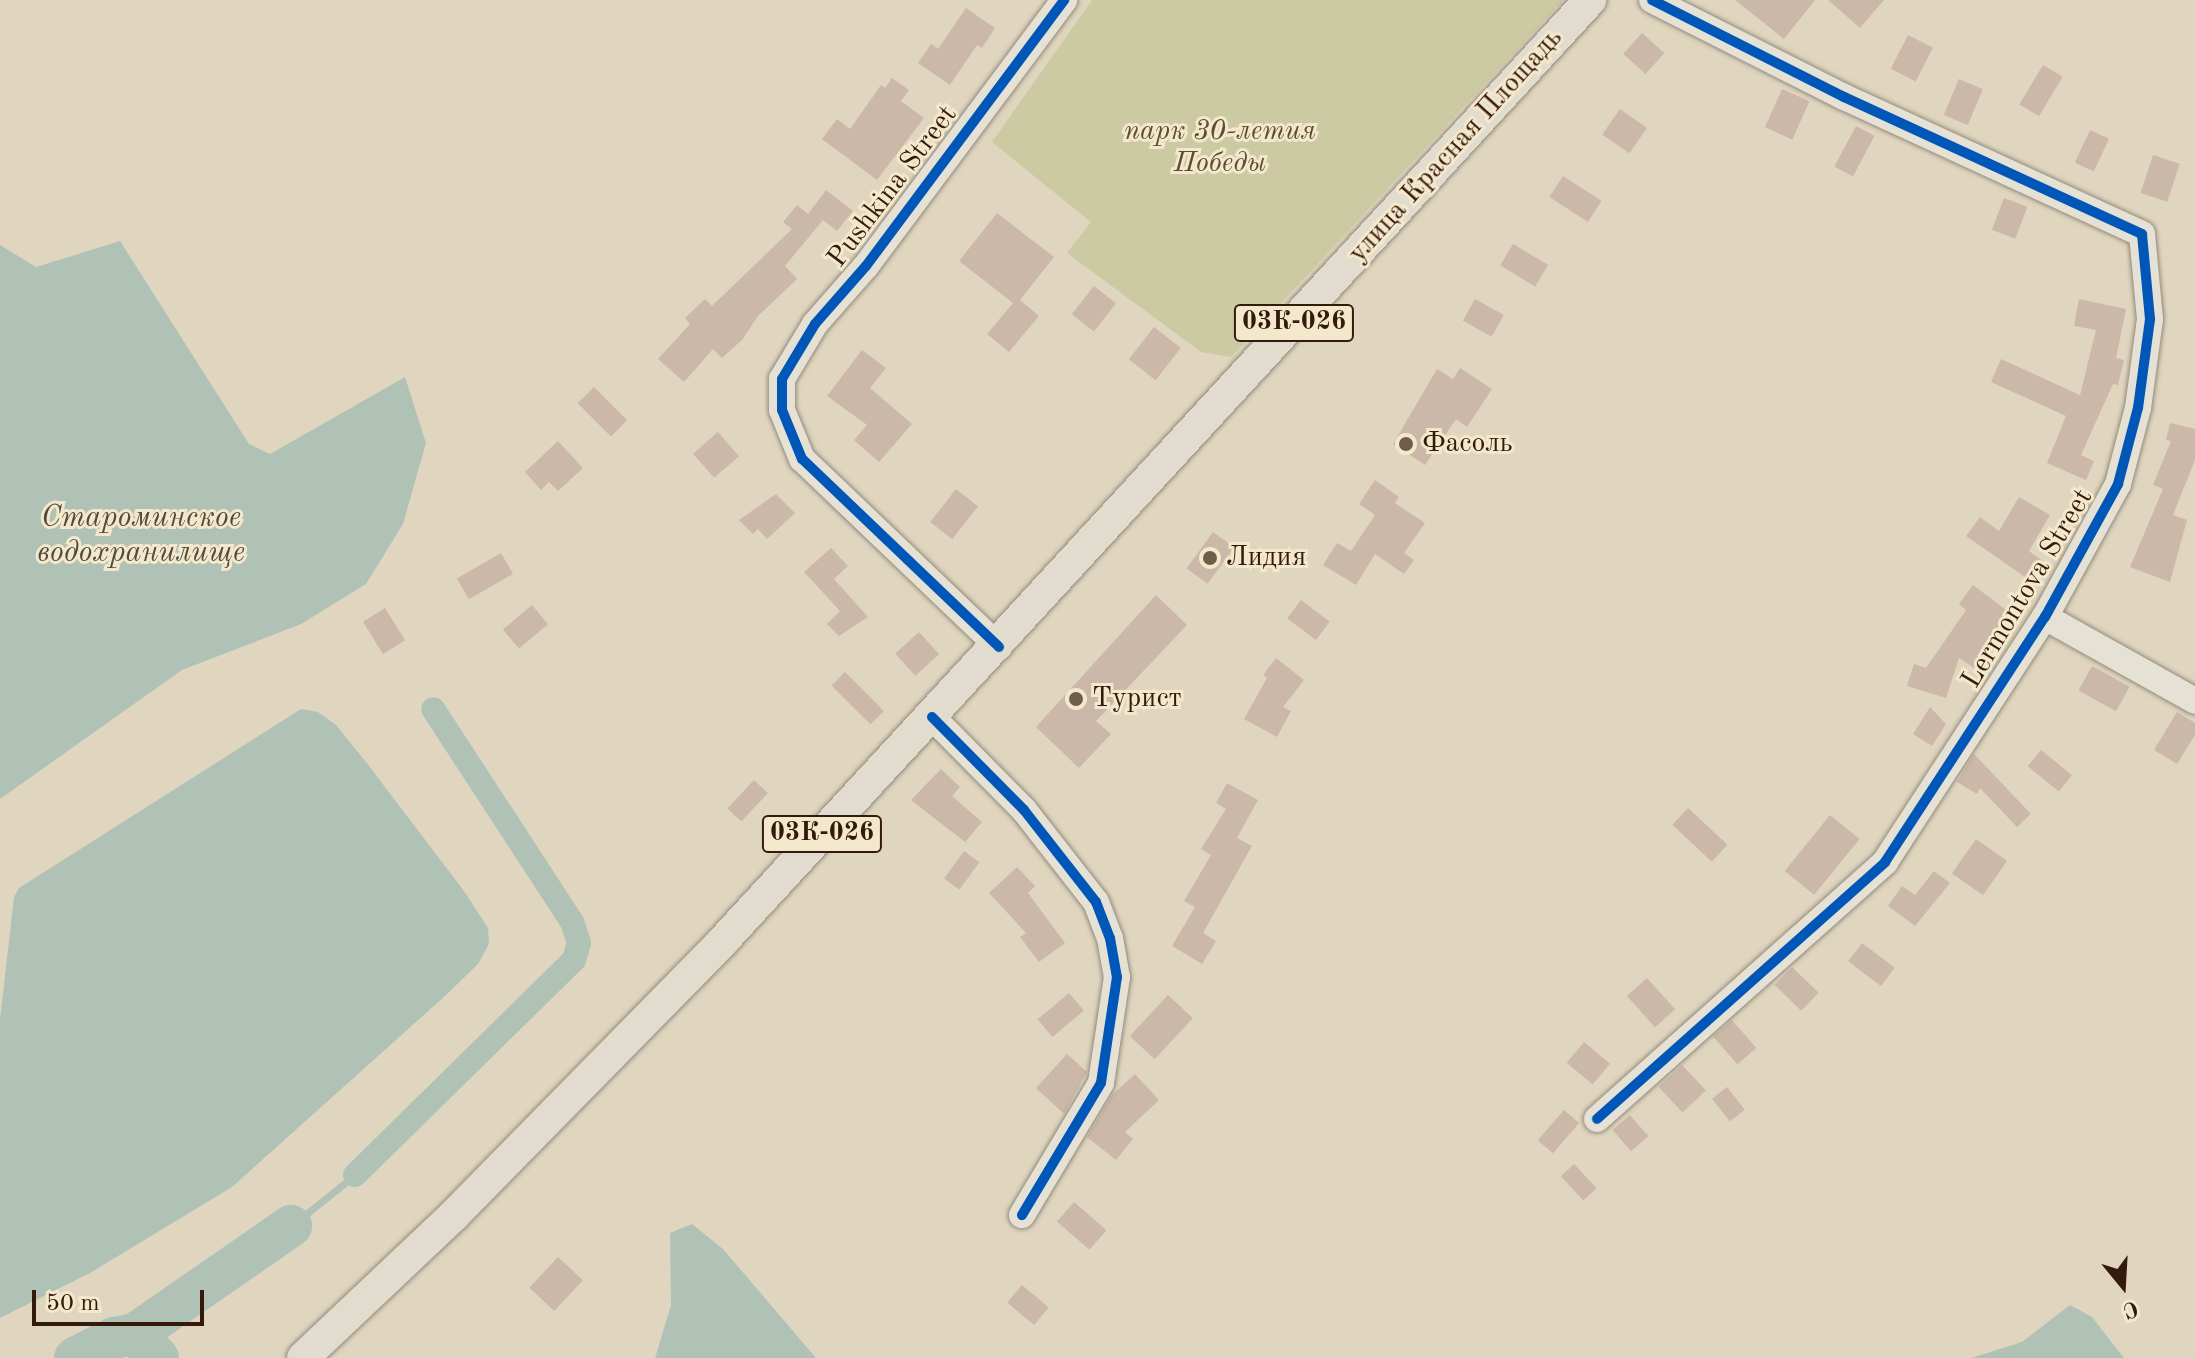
<!DOCTYPE html>
<meta charset="utf-8">
<style>
body{margin:0}
#map{position:relative;width:2195px;height:1358px;overflow:hidden;background:#e0d6bf;font-family:"Old Standard TT",serif}
div>[style]{position:absolute}
[style*='--x']{left:calc(var(--x)*1px);top:calc(var(--y)*1px);width:calc(var(--w)*1px);rotate:calc(var(--a)*1deg)}
.green>*{inset:0;background:#cbcaa2}
.water>*{inset:0;background:#b0c2b6}
.stream>*{height:7px;margin:-3.5px;padding:0 3.5px;transform-origin:3.5px;border-radius:3.5px;background:#b0c2b6}
.canal>*{height:24px;margin:-12px;padding:0 12px;transform-origin:12px;border-radius:12px;background:#b0c2b6}
.river>*{height:42px;margin:-21px;padding:0 21px;transform-origin:21px;border-radius:21px;background:#b0c2b6}
.building>*{inset:0;background:#cbb8a8;transform-origin:0 0}
.roads{filter:drop-shadow(0 0 2px #938a7b) drop-shadow(0 0 2px #938a7b)}
.minor>*{height:26px;margin:-13px;padding:0 13px;transform-origin:13px;border-radius:13px;background:#e6e1d5}
.major>*{height:32px;margin:-16px;padding:0 16px;transform-origin:16px;border-radius:16px;background:#e2dcce}
.cycleway>*{height:10px;margin:-5px;padding:0 5px;transform-origin:5px;border-radius:5px;background:#0057b8}
.dots>*{width:22px;height:22px;translate:-50% -50%;box-sizing:border-box;border:4px solid #f4e8cc;border-radius:50%}
span{translate:-50% -50%;white-space:nowrap;text-align:center;line-height:1.15;-webkit-text-stroke:6px #f4e8cc;paint-order:stroke}
.shield-label span{padding:2px 6px;background:#f4e8cc;border:2px solid;border-radius:6px;-webkit-text-stroke-width:0}
.shield-label{font-size:26px;color:#341a0d;font-weight:700}
.park-label{font-size:28px;color:#5c4c32;font-style:italic}
.street-label{font-size:28px;color:#341a0d}
.poi-label{font-size:28px;color:#341a0d}
.left{translate:0 -50%;text-align:left}
.water-label{font-size:30px;color:#534a3f;font-style:italic}
.north{position:absolute;left:2083px;top:1246px;width:80px;height:80px;-webkit-text-stroke:6px #f4e8cc;paint-order:stroke;rotate:162deg;font-size:22px;font-weight:700;line-height:32px;text-align:center;color:#341a0d}
.north::after{content:'';display:block;margin:auto;width:28px;height:36px;background:#341a0d;clip-path:polygon(50% 0,100% 100%,50% 72%,0 100%)}
.scale{position:absolute;left:32px;top:1290px;width:172px;height:36px;box-sizing:border-box;border:4px solid #341a0d;border-top:0;padding-left:10px;font-size:24px;line-height:28px;white-space:nowrap;color:#341a0d;-webkit-text-stroke:6px #f4e8cc;paint-order:stroke}
</style>
<div id="map">
<div class="green">
<div style="clip-path:polygon(1092px 0,1563px 0,1231px 357px,1201px 352px,1067px 253px,1091px 222px,992px 142px)"></div>
</div>
<div class="water">
<div style="clip-path:polygon(120px 241px,249px 444px,270px 454px,405px 377px,426px 443px,403px 524px,366px 584px,301px 624px,182px 670px,0 799px,0 245px,36px 267px)"></div>
<div style="clip-path:polygon(301px 709px,318px 712px,336px 725px,366px 762px,464px 891px,488px 928px,489px 944px,478px 964px,445px 996px,232px 1187px,90px 1273px,0 1318px,0 1020px,14px 897px,19px 888px)"></div>
<div style="clip-path:polygon(692px 1224px,723px 1249px,816px 1358px,655px 1358px,671px 1305px,670px 1233px)"></div>
<div style="clip-path:polygon(2070px 1305px,2092px 1317px,2124px 1358px,1971px 1358px,2022px 1342px)"></div>
</div>
<div class="stream">
<div style="--x:291;--y:1226;--w:82;--a:-38.6"></div>
</div>
<div class="canal">
<div style="--x:355;--y:1175;--w:307;--a:-44.5"></div>
<div style="--x:574;--y:960;--w:18;--a:-74"></div>
<div style="--x:579;--y:943;--w:22;--a:-108"></div>
<div style="--x:572;--y:922;--w:254;--a:-123.1"></div>
</div>
<div class="river">
<div style="--x:135;--y:1334;--w:190;--a:-34.7"></div>
<div style="--x:75;--y:1358;--w:44;--a:-27.1"></div>
<div style="--x:114;--y:1338;--w:21;--a:-11"></div>
<div style="--x:135;--y:1334;--w:33;--a:46"></div>
</div>
<div class="building">
<div style="clip-path:polygon(1735px 0,1815px 0,1784px 39px)"></div>
<div style="clip-path:polygon(1828px 0,1884px 0,1860px 28px)"></div>
<div style="clip-path:polygon(966px 8px,995px 28px,982px 48px,977px 45px,950px 85px,918px 63px,931px 44px,938px 49px)"></div>
<div style="left:1642px;top:33px;width:30px;height:28px;rotate:42deg"></div>
<div style="left:1908px;top:35px;width:28px;height:38px;rotate:27deg"></div>
<div style="left:2043px;top:65px;width:23px;height:46px;rotate:31deg"></div>
<div style="clip-path:polygon(892px 78px,909px 90px,901px 101px,924px 118px,877px 180px,822px 139px,837px 119px,850px 129px,881px 85px,885px 88px)"></div>
<div style="left:1959px;top:79px;width:26px;height:39px;rotate:23deg"></div>
<div style="left:1782px;top:89px;width:30px;height:42px;rotate:24deg"></div>
<div style="left:1620px;top:109px;width:33px;height:31px;rotate:35deg"></div>
<div style="left:1856px;top:126px;width:21px;height:46px;rotate:28deg"></div>
<div style="left:2090px;top:130px;width:21px;height:36px;rotate:25deg"></div>
<div style="left:2153px;top:155px;width:28px;height:40px;rotate:18deg"></div>
<div style="left:1563px;top:176px;width:46px;height:25px;rotate:33deg"></div>
<div style="clip-path:polygon(826px 190px,853px 211px,837px 231px,823px 220px,785px 266px,797px 279px,758px 316px,742px 340px,722px 358px,713px 349px,684px 382px,658px 359px,690px 324px,685px 318px,705px 299px,712px 306px,792px 229px,783px 222px,797px 205px,808px 214px)"></div>
<div style="left:2004px;top:198px;width:25px;height:34px;rotate:21deg"></div>
<div style="clip-path:polygon(997px 213px,1054px 257px,1020px 300px,1039px 316px,1009px 352px,987px 334px,1013px 303px,959px 261px)"></div>
<div style="left:1513px;top:244px;width:41px;height:25px;rotate:31deg"></div>
<div style="left:1094px;top:286px;width:28px;height:36px;rotate:38deg"></div>
<div style="left:1475px;top:299px;width:33px;height:25px;rotate:29deg"></div>
<div style="clip-path:polygon(2079px 299px,2126px 309px,2116px 358px,2124px 360px,2118px 385px,2113px 384px,2081px 455px,2094px 461px,2086px 480px,2047px 463px,2066px 416px,1991px 382px,2001px 359px,2080px 395px,2096px 330px,2074px 326px)"></div>
<div style="left:1154px;top:327px;width:34px;height:41px;rotate:38deg"></div>
<div style="clip-path:polygon(862px 350px,886px 368px,870px 388px,912px 424px,879px 462px,854px 440px,867px 425px,827px 396px)"></div>
<div style="clip-path:polygon(1460px 368px,1492px 389px,1467px 427px,1456px 419px,1425px 465px,1393px 444px,1437px 369px,1453px 379px)"></div>
<div style="left:594px;top:387px;width:47px;height:23px;rotate:45deg"></div>
<div style="clip-path:polygon(2170px 423px,2195px 429px,2195px 460px,2173px 515px,2187px 520px,2170px 582px,2130px 567px,2163px 489px,2153px 485px,2171px 441px,2166px 440px)"></div>
<div style="left:718px;top:432px;width:32px;height:33px;rotate:49deg"></div>
<div style="clip-path:polygon(558px 441px,583px 468px,558px 491px,549px 482px,541px 490px,525px 472px)"></div>
<div style="clip-path:polygon(1375px 480px,1399px 497px,1395px 503px,1425px 523px,1404px 553px,1414px 560px,1404px 574px,1375px 554px,1356px 585px,1323px 565px,1337px 543px,1351px 551px,1375px 515px,1359px 504px)"></div>
<div style="left:956px;top:489px;width:28px;height:42px;rotate:38deg"></div>
<div style="clip-path:polygon(776px 494px,795px 513px,767px 539px,758px 529px,753px 534px,739px 520px)"></div>
<div style="clip-path:polygon(2019px 497px,2050px 515px,2029px 551px,2041px 560px,2028px 579px,1966px 536px,1980px 517px,1999px 531px)"></div>
<div style="left:1213px;top:532px;width:26px;height:45px;rotate:36deg"></div>
<div style="clip-path:polygon(831px 548px,848px 566px,834px 579px,868px 617px,839px 636px,827px 624px,840px 611px,804px 572px)"></div>
<div style="left:501px;top:553px;width:24px;height:51px;rotate:60deg"></div>
<div style="clip-path:polygon(1973px 585px,2009px 612px,1984px 646px,1991px 650px,1977px 670px,1959px 658px,1946px 698px,1907px 686px,1914px 664px,1926px 668px,1966px 610px,1959px 604px)"></div>
<div style="clip-path:polygon(1156px 595px,1187px 625px,1096px 721px,1111px 734px,1079px 768px,1036px 727px)"></div>
<div style="left:1301px;top:600px;width:36px;height:23px;rotate:37deg"></div>
<div style="left:532px;top:605px;width:25px;height:38px;rotate:50deg"></div>
<div style="left:385px;top:608px;width:38px;height:26px;rotate:58deg"></div>
<div style="left:919px;top:632px;width:30px;height:32px;rotate:48deg"></div>
<div style="clip-path:polygon(1276px 658px,1304px 680px,1283px 707px,1291px 711px,1277px 737px,1244px 719px,1267px 678px,1263px 675px)"></div>
<div style="left:2092px;top:666px;width:43px;height:28px;rotate:29deg"></div>
<div style="left:845px;top:672px;width:55px;height:19px;rotate:45deg"></div>
<div style="clip-path:polygon(1930px 707px,1946px 724px,1932px 746px,1913px 734px)"></div>
<div style="clip-path:polygon(2177px 712px,2195px 723px,2195px 735px,2177px 764px,2154px 750px)"></div>
<div style="left:2041px;top:750px;width:40px;height:21px;rotate:39deg"></div>
<div style="clip-path:polygon(1974px 754px,2031px 814px,2017px 827px,1980px 788px,1977px 794px,1957px 782px)"></div>
<div style="clip-path:polygon(941px 769px,960px 787px,952px 796px,982px 822px,965px 842px,911px 800px)"></div>
<div style="left:754px;top:780px;width:19px;height:39px;rotate:43deg"></div>
<div style="clip-path:polygon(1227px 783px,1258px 800px,1237px 838px,1252px 846px,1203px 933px,1216px 941px,1202px 964px,1172px 946px,1195px 907px,1184px 901px,1211px 855px,1201px 849px,1226px 809px,1216px 803px)"></div>
<div style="left:1688px;top:808px;width:54px;height:23px;rotate:43deg"></div>
<div style="left:1830px;top:815px;width:38px;height:72px;rotate:39deg"></div>
<div style="left:1976px;top:839px;width:38px;height:42px;rotate:35deg"></div>
<div style="left:964px;top:851px;width:19px;height:34px;rotate:36deg"></div>
<div style="clip-path:polygon(1017px 867px,1035px 886px,1028px 893px,1065px 943px,1039px 962px,1020px 937px,1026px 933px,989px 893px)"></div>
<div style="clip-path:polygon(1934px 871px,1950px 883px,1915px 926px,1888px 906px,1902px 886px,1915px 895px)"></div>
<div style="left:1862px;top:943px;width:41px;height:23px;rotate:37deg"></div>
<div style="left:1792px;top:967px;width:37px;height:25px;rotate:44deg"></div>
<div style="left:1647px;top:978px;width:42px;height:27px;rotate:48deg"></div>
<div style="left:1069px;top:993px;width:23px;height:41px;rotate:50deg"></div>
<div style="left:1168px;top:995px;width:34px;height:56px;rotate:43deg"></div>
<div style="left:1732px;top:1020px;width:37px;height:25px;rotate:49deg"></div>
<div style="left:1584px;top:1042px;width:34px;height:27px;rotate:40deg"></div>
<div style="clip-path:polygon(1067px 1054px,1087px 1072px,1064px 1114px,1036px 1088px)"></div>
<div style="left:1682px;top:1065px;width:35px;height:32px;rotate:47deg"></div>
<div style="clip-path:polygon(1135px 1074px,1159px 1100px,1125px 1132px,1133px 1139px,1116px 1160px,1087px 1137px,1112px 1095px)"></div>
<div style="left:1727px;top:1087px;width:29px;height:19px;rotate:52deg"></div>
<div style="left:1564px;top:1110px;width:20px;height:40px;rotate:41deg"></div>
<div style="left:1630px;top:1115px;width:28px;height:23px;rotate:49deg"></div>
<div style="left:1574px;top:1164px;width:33px;height:18px;rotate:47deg"></div>
<div style="left:1074px;top:1202px;width:43px;height:26px;rotate:41deg"></div>
<div style="left:558px;top:1257px;width:34px;height:42px;rotate:43deg"></div>
<div style="left:1022px;top:1285px;width:35px;height:23px;rotate:40deg"></div>
</div>
<div class="roads">
<div class="minor">
<div style="--x:2045;--y:617;--w:172;--a:29.2"></div>
<div style="--x:999;--y:647;--w:272;--a:-136.3"></div>
<div style="--x:802;--y:459;--w:53;--a:-112.2"></div>
<div style="--x:782;--y:410;--w:31;--a:-90"></div>
<div style="--x:782;--y:379;--w:64;--a:-59"></div>
<div style="--x:815;--y:324;--w:77;--a:-48.7"></div>
<div style="--x:866;--y:266;--w:332;--a:-53.3"></div>
<div style="--x:932;--y:717;--w:131;--a:45.3"></div>
<div style="--x:1024;--y:810;--w:117;--a:52"></div>
<div style="--x:1096;--y:902;--w:39;--a:69"></div>
<div style="--x:1110;--y:938;--w:40;--a:80"></div>
<div style="--x:1117;--y:977;--w:107;--a:98.6"></div>
<div style="--x:1101;--y:1083;--w:154;--a:120.9"></div>
<div style="--x:1597;--y:1119;--w:386;--a:-41.7"></div>
<div style="--x:1885;--y:862;--w:293;--a:-56.9"></div>
<div style="--x:2045;--y:617;--w:152;--a:-61.2"></div>
<div style="--x:2118;--y:484;--w:79;--a:-75.3"></div>
<div style="--x:2138;--y:408;--w:90;--a:-82.3"></div>
<div style="--x:2150;--y:319;--w:85;--a:-95.4"></div>
<div style="--x:2142;--y:234;--w:328;--a:-155.3"></div>
<div style="--x:1844;--y:97;--w:215;--a:-153.2"></div>
</div>
<div class="major">
<div style="--x:303;--y:1358;--w:208;--a:-43.4"></div>
<div style="--x:454;--y:1215;--w:384;--a:-45.5"></div>
<div style="--x:723;--y:941;--w:1280;--a:-47.34"></div>
</div>
</div>
<div class="cycleway">
<div style="--x:999;--y:647;--w:272;--a:-136.3"></div>
<div style="--x:802;--y:459;--w:53;--a:-112.2"></div>
<div style="--x:782;--y:410;--w:31;--a:-90"></div>
<div style="--x:782;--y:379;--w:64;--a:-59"></div>
<div style="--x:815;--y:324;--w:77;--a:-48.7"></div>
<div style="--x:866;--y:266;--w:332;--a:-53.3"></div>
<div style="--x:932;--y:717;--w:131;--a:45.3"></div>
<div style="--x:1024;--y:810;--w:117;--a:52"></div>
<div style="--x:1096;--y:902;--w:39;--a:69"></div>
<div style="--x:1110;--y:938;--w:40;--a:80"></div>
<div style="--x:1117;--y:977;--w:107;--a:98.6"></div>
<div style="--x:1101;--y:1083;--w:154;--a:120.9"></div>
<div style="--x:1597;--y:1119;--w:386;--a:-41.7"></div>
<div style="--x:1885;--y:862;--w:293;--a:-56.9"></div>
<div style="--x:2045;--y:617;--w:152;--a:-61.2"></div>
<div style="--x:2118;--y:484;--w:79;--a:-75.3"></div>
<div style="--x:2138;--y:408;--w:90;--a:-82.3"></div>
<div style="--x:2150;--y:319;--w:85;--a:-95.4"></div>
<div style="--x:2142;--y:234;--w:328;--a:-155.3"></div>
<div style="--x:1844;--y:97;--w:215;--a:-153.2"></div>
</div>
<div class="dots">
<div style="left:1406px;top:444px;background:#705c4b"></div>
<div style="left:1210px;top:558px;background:#705c4b"></div>
<div style="left:1076px;top:699px;background:#705c4b"></div>
</div>
<div class="shield-label">
<span style="left:1294px;top:323px">03К-026</span>
<span style="left:822px;top:834px">03К-026</span>
</div>
<div class="park-label">
<span style="left:1220px;top:148px">парк 30-летия<br>Победы</span>
</div>
<div class="street-label">
<span style="left:1456px;top:146px;rotate:-48deg">улица Красная Площадь</span>
<span style="left:893px;top:187px;rotate:-53deg">Pushkina Street</span>
<span style="left:2028px;top:589px;rotate:-59deg">Lermontova Street</span>
</div>
<div class="poi-label">
<span class="left" style="left:1422px;top:444px">Фасоль</span>
<span class="left" style="left:1226px;top:558px">Лидия</span>
<span class="left" style="left:1092px;top:699px">Турист</span>
</div>
<div class="water-label">
<span style="left:141px;top:535px">Староминское<br>водохранилище</span>
</div>
<div class="north">С</div>
<div class="scale">50 m</div>
</div>
